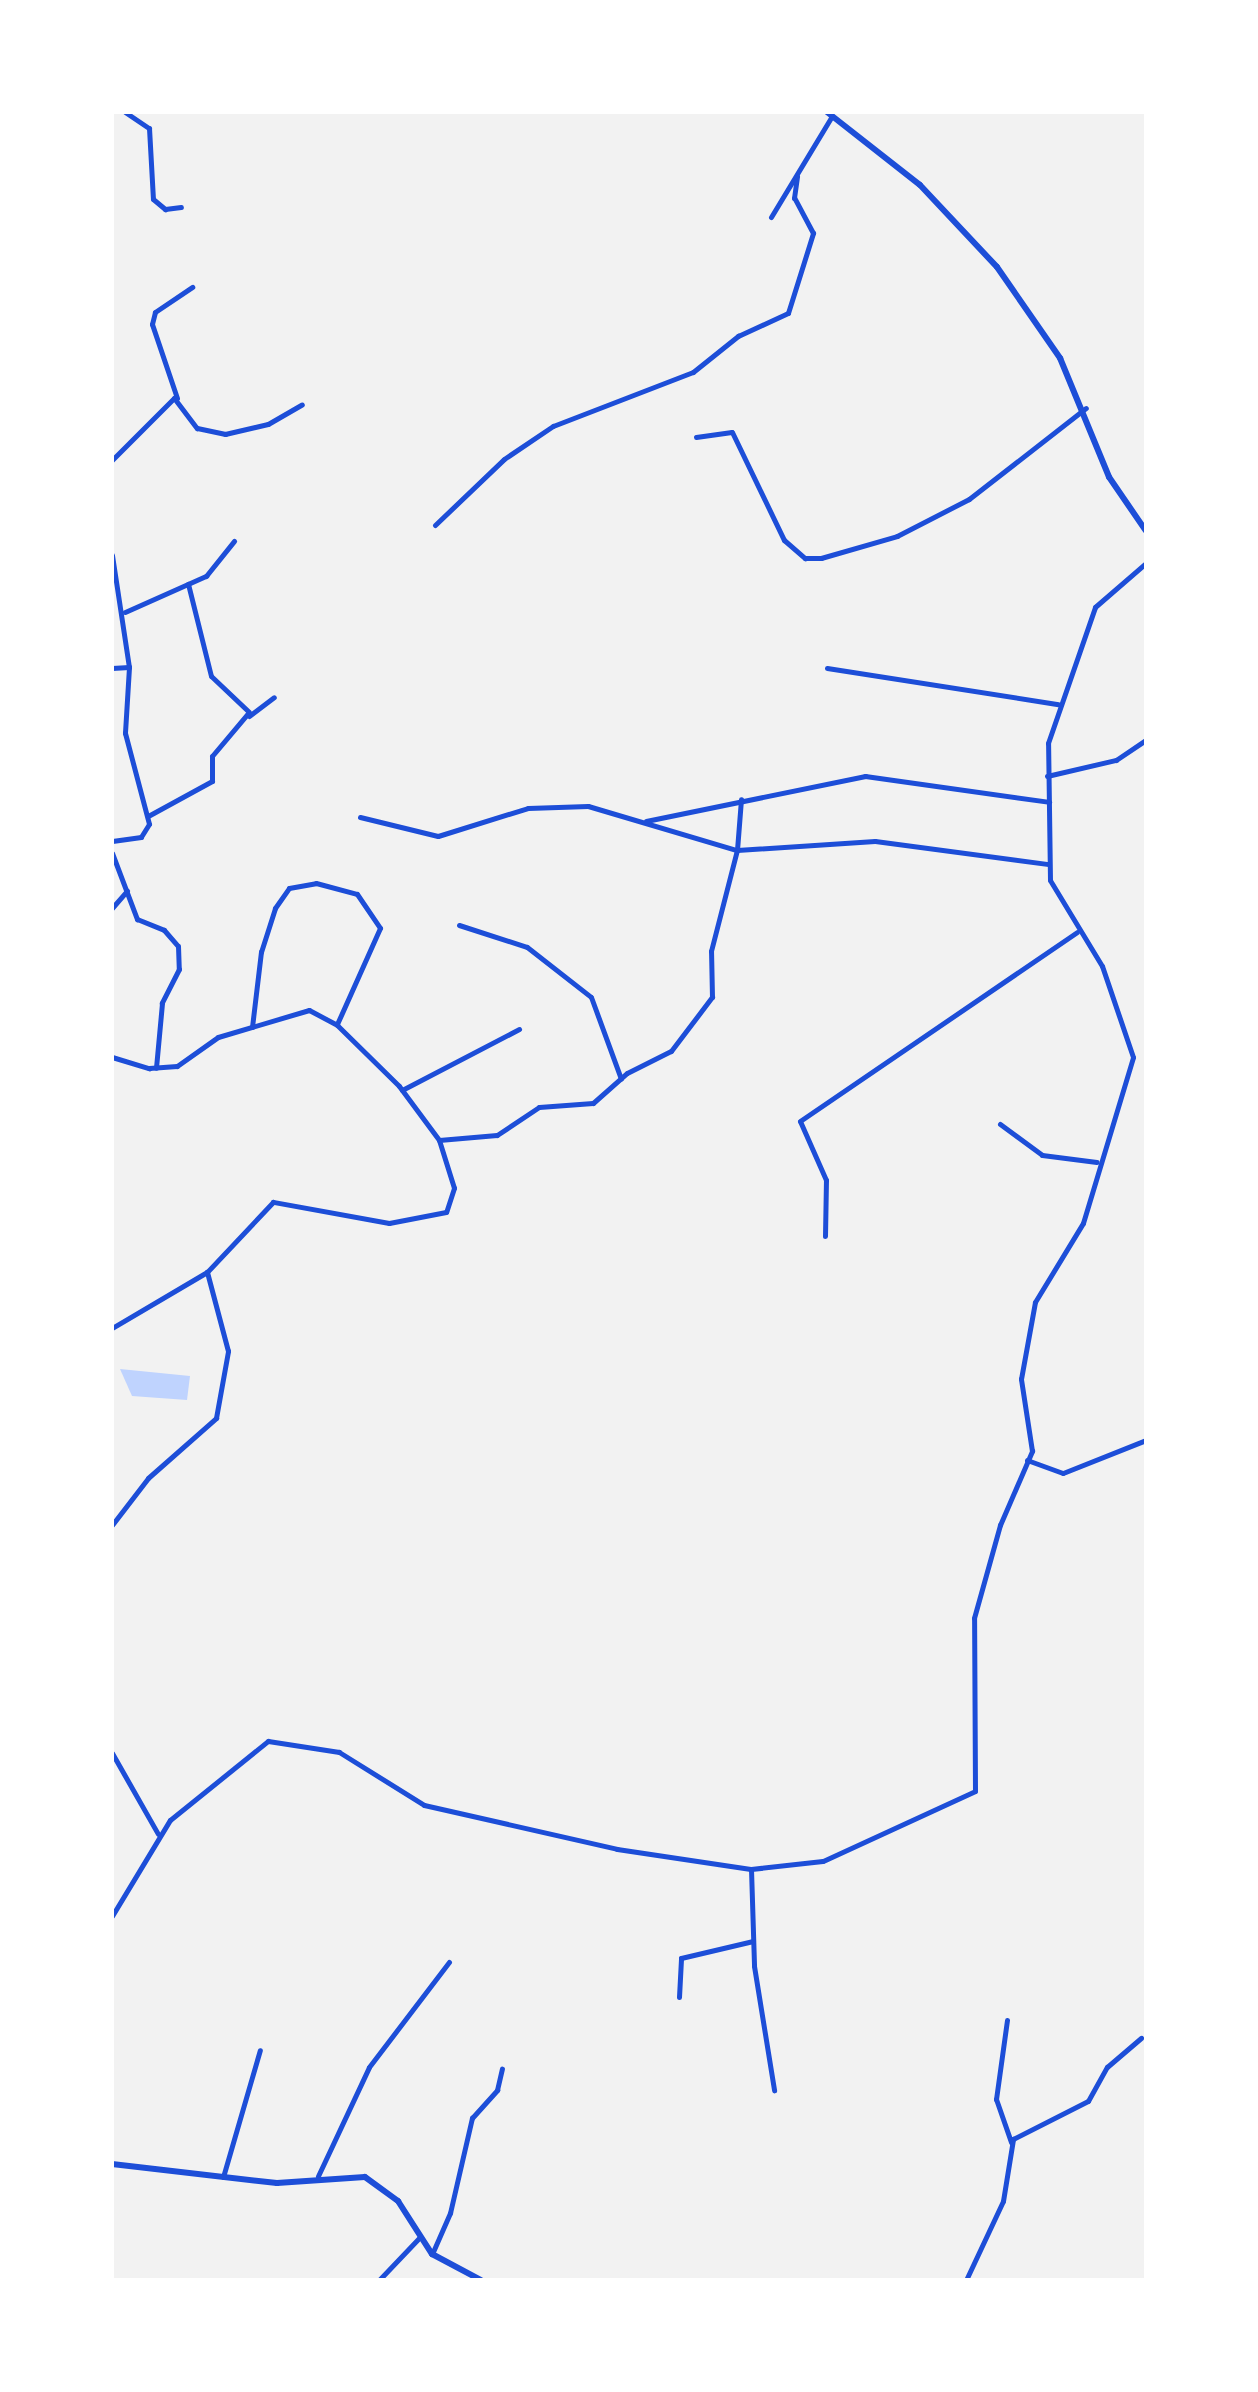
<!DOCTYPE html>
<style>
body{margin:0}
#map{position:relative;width:1258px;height:2392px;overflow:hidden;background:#f2f2f2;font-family:"Varela Round",sans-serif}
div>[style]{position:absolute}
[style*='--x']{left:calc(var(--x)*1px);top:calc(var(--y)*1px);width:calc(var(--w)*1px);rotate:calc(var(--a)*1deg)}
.water>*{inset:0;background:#bfd3fe}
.minor>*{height:5px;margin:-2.5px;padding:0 2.5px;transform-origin:2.5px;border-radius:2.5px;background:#1d4ed8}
.tertiary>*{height:6px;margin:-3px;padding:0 3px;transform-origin:3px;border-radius:3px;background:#1d4ed8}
span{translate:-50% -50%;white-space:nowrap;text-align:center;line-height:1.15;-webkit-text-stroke:7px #fff;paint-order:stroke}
.frame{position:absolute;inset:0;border:114px solid #fff;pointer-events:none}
</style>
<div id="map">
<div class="water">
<div style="clip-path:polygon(120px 1369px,190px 1376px,187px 1400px,132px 1396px)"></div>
</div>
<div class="minor">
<div style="--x:125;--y:112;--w:29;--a:34"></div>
<div style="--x:149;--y:128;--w:71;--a:86.8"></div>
<div style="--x:153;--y:199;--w:16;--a:40"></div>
<div style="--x:165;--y:209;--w:16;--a:-7"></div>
<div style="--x:771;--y:217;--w:118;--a:-58.9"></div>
<div style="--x:177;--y:398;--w:78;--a:-108.7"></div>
<div style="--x:152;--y:324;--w:12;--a:-76"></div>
<div style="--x:155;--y:312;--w:45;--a:-34"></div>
<div style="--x:696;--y:437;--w:36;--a:-8"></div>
<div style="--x:732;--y:432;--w:120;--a:64.3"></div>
<div style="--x:784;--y:540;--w:28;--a:41"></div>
<div style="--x:805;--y:558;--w:16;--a:0"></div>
<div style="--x:821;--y:558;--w:79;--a:-16.1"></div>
<div style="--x:897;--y:536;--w:81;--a:-27.2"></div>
<div style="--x:969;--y:499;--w:148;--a:-37.9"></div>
<div style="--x:112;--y:460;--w:88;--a:-45"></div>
<div style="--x:174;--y:398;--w:38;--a:53"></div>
<div style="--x:197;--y:428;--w:29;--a:12"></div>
<div style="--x:225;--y:434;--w:44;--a:-13.1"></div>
<div style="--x:268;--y:424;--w:39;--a:-30"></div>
<div style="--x:435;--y:525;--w:95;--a:-43.7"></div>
<div style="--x:504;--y:459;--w:59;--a:-34"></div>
<div style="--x:553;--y:426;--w:150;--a:-21.1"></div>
<div style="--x:693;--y:372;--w:58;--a:-38.7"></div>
<div style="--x:738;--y:336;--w:55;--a:-24.7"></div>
<div style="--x:788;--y:313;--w:84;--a:-72.6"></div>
<div style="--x:813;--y:233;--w:40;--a:-118"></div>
<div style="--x:794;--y:198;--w:22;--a:-82"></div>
<div style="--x:112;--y:555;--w:113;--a:81.4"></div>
<div style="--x:129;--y:667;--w:66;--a:93.5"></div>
<div style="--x:125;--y:733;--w:94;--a:75.2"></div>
<div style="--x:149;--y:824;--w:15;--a:122"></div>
<div style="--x:141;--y:837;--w:29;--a:172"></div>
<div style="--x:125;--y:612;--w:89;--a:-24"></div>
<div style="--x:206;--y:576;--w:45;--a:-51.3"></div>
<div style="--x:112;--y:668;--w:17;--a:-3"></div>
<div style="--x:827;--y:668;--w:234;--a:8.9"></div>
<div style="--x:249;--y:716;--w:31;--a:-37"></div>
<div style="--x:1047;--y:776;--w:71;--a:-13.1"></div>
<div style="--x:1116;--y:760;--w:36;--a:-34"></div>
<div style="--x:148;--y:816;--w:73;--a:-28.7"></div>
<div style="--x:212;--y:781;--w:25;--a:-90"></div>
<div style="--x:212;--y:756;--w:57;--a:-49.9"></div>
<div style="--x:249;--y:712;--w:52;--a:-136.5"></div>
<div style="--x:211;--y:676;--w:95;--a:-104"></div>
<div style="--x:360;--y:817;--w:80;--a:13.7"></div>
<div style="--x:438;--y:836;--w:94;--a:-17.3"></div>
<div style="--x:528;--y:808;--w:60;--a:-1.9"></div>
<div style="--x:588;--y:806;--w:155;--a:16.5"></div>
<div style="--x:737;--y:850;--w:138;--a:-3.7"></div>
<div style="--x:875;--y:841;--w:175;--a:7.6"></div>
<div style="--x:646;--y:821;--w:224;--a:-11.6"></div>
<div style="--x:865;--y:776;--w:186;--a:8"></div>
<div style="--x:112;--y:853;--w:71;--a:69.3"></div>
<div style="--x:137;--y:919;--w:29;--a:22"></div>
<div style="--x:164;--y:930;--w:21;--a:49"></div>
<div style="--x:178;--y:946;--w:23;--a:88"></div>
<div style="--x:179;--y:969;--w:38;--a:117"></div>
<div style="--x:162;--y:1003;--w:65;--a:95.3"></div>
<div style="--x:112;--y:908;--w:23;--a:-49"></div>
<div style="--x:459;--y:925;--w:71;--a:17.9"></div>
<div style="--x:527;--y:947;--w:81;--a:38"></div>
<div style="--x:591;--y:997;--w:87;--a:69.9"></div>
<div style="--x:252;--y:1027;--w:76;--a:-83.2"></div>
<div style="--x:261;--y:952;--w:46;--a:-72.3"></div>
<div style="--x:275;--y:908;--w:24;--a:-55"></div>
<div style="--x:289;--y:888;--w:27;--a:-10"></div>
<div style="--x:316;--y:883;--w:42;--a:15"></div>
<div style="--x:357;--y:894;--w:41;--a:55.9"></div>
<div style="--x:380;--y:928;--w:105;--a:114.1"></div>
<div style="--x:112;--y:1057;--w:39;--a:17"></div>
<div style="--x:149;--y:1068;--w:28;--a:-4"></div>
<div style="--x:177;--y:1066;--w:50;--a:-35.3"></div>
<div style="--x:218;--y:1037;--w:95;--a:-16.5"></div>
<div style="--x:309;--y:1010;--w:32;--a:28"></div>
<div style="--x:337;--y:1025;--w:87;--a:44.5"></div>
<div style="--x:399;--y:1086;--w:67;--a:53.5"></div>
<div style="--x:439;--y:1140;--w:50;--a:72.6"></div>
<div style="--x:454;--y:1188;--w:25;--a:108"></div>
<div style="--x:446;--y:1212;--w:58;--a:169.1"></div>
<div style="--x:389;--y:1223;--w:118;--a:-169.7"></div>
<div style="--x:273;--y:1202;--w:96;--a:133.3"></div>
<div style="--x:207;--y:1272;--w:110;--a:149.5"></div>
<div style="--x:402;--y:1090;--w:132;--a:-27.5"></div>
<div style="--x:1000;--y:1124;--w:52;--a:36.4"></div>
<div style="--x:1042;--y:1155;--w:55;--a:7.3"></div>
<div style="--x:439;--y:1140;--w:58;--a:-4.9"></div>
<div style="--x:497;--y:1135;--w:50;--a:-33.7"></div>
<div style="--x:539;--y:1107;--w:54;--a:-4.2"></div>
<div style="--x:593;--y:1103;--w:45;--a:-41.4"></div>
<div style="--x:627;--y:1073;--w:49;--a:-26.6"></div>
<div style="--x:671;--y:1051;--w:68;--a:-52.8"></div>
<div style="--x:712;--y:997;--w:46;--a:-91.2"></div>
<div style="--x:711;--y:951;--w:104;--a:-75.6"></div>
<div style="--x:737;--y:850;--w:51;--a:-85.5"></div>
<div style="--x:825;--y:1236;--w:56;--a:-89"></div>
<div style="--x:826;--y:1180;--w:64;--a:-113.8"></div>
<div style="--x:800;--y:1121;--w:335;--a:-34.3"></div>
<div style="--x:1027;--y:1460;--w:38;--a:20"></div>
<div style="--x:1063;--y:1473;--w:89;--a:-21.7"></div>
<div style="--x:112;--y:1525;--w:59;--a:-52.5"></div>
<div style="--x:148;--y:1478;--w:91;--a:-41.4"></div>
<div style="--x:216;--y:1418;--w:68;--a:-79.8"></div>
<div style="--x:228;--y:1351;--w:82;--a:-104.9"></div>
<div style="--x:112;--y:1753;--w:93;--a:60.4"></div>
<div style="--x:751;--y:1869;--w:97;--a:88.2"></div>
<div style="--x:754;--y:1966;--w:126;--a:80.8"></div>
<div style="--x:112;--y:1916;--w:112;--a:-58.9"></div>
<div style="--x:170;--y:1820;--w:126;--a:-38.9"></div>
<div style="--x:268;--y:1741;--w:72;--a:8.8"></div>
<div style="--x:339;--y:1752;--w:100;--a:31.9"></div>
<div style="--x:424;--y:1805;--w:198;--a:12.8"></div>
<div style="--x:617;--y:1849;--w:135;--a:8.5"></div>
<div style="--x:751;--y:1869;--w:72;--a:-6.3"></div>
<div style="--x:823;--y:1861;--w:167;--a:-24.7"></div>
<div style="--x:975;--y:1791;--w:173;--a:-90.3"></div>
<div style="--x:974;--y:1618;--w:97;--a:-74.4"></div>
<div style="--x:1000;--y:1525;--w:81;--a:-66.6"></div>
<div style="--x:1032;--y:1451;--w:73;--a:-98.7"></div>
<div style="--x:1021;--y:1379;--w:78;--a:-79.7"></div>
<div style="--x:1035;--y:1302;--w:92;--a:-58.7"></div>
<div style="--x:1083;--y:1223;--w:173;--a:-73.2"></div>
<div style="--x:1133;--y:1057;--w:96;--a:-108.8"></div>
<div style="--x:1102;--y:966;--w:100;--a:-121.2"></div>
<div style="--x:1050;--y:880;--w:137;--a:-90.8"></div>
<div style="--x:1048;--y:743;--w:144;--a:-70.9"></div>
<div style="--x:1095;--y:607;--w:67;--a:-40.8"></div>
<div style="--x:679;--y:1997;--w:39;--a:-87"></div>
<div style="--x:681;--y:1958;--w:74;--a:-13.3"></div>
<div style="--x:1007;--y:2020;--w:80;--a:97.9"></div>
<div style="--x:996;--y:2099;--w:46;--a:70.8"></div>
<div style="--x:318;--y:2176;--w:120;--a:-64.9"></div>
<div style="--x:369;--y:2067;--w:132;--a:-52.7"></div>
<div style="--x:223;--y:2177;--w:132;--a:-73.8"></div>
<div style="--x:432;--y:2254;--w:45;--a:-66.3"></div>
<div style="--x:450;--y:2213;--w:98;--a:-77"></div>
<div style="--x:472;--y:2118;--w:38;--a:-48"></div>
<div style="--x:497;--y:2090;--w:22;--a:-77"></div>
<div style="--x:379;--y:2280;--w:59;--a:-46.4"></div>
<div style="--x:966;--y:2280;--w:87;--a:-64.9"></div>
<div style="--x:1003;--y:2201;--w:63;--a:-80.8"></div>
<div style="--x:1013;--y:2139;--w:84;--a:-26.9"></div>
<div style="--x:1088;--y:2101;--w:39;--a:-61"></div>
<div style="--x:1107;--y:2067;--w:45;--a:-40.5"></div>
</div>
<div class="tertiary">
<div style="--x:827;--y:112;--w:118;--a:38.1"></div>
<div style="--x:920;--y:185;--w:112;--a:46.8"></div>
<div style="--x:997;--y:267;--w:111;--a:55.3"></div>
<div style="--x:1060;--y:358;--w:129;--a:67.6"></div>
<div style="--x:1109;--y:477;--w:65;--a:55.6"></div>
<div style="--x:112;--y:2164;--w:166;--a:6.6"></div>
<div style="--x:277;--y:2183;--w:88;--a:-3.9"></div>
<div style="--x:365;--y:2177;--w:41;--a:36"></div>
<div style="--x:398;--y:2201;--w:63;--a:57.3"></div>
<div style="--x:432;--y:2254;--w:55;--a:28"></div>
</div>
<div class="frame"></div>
</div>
